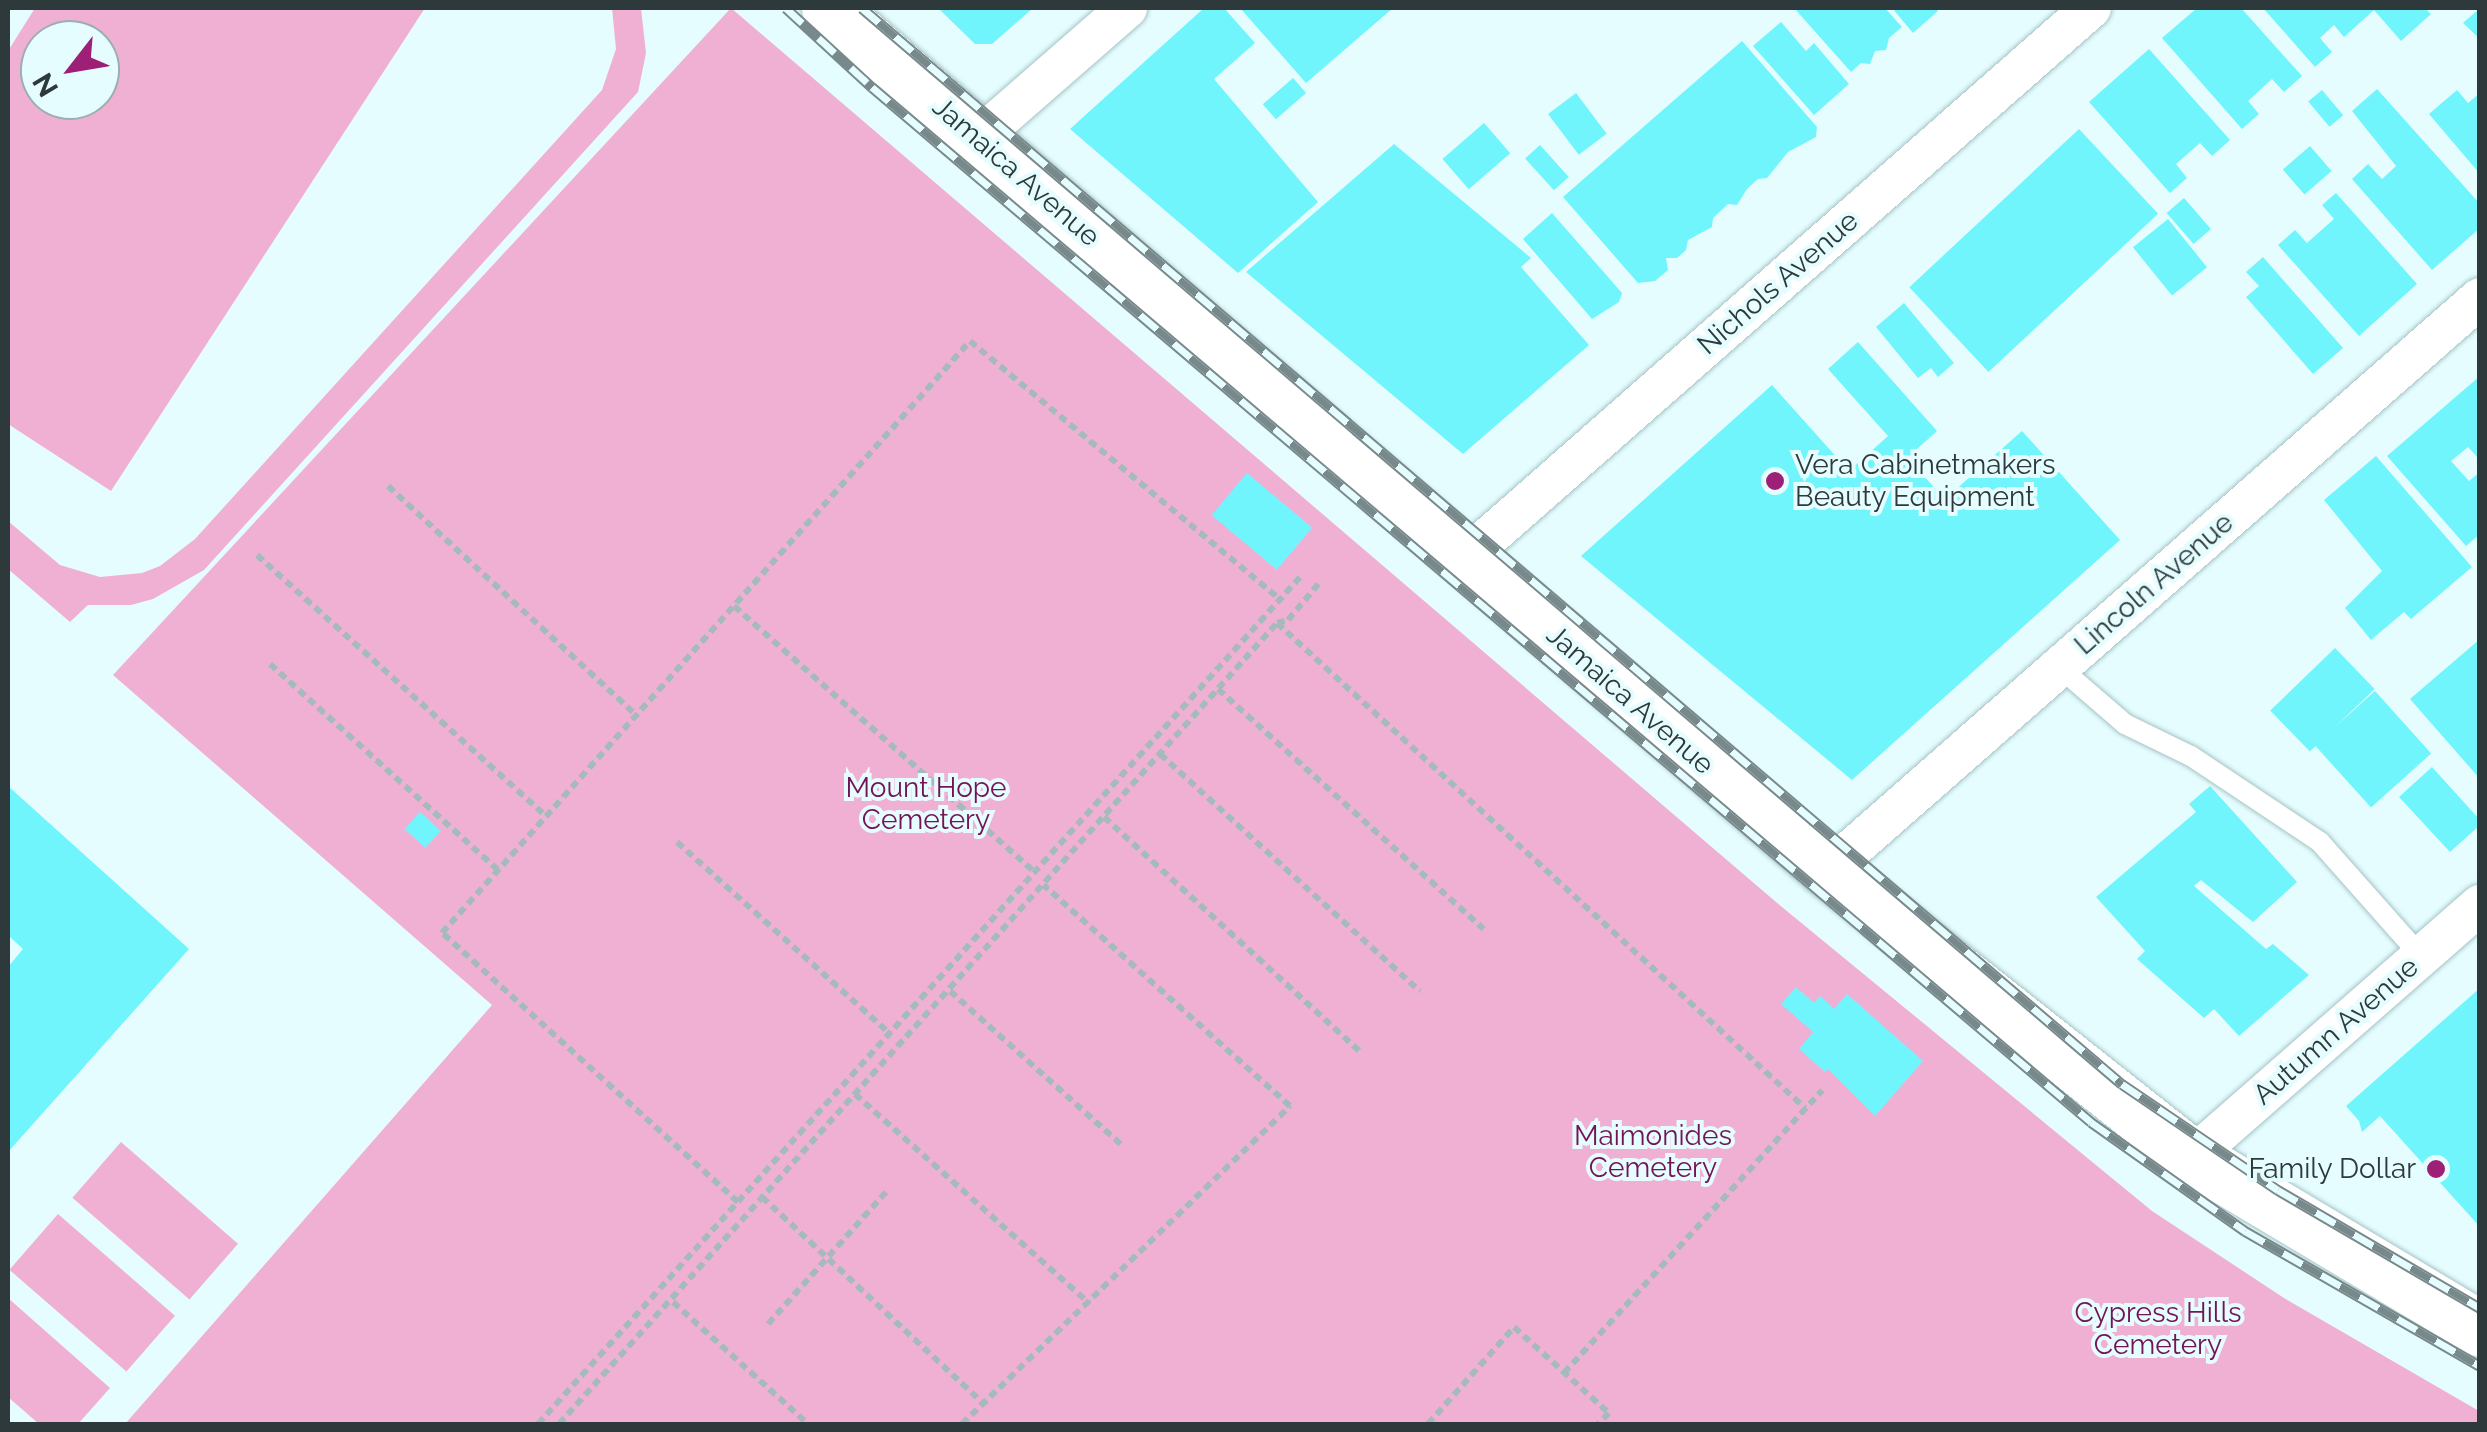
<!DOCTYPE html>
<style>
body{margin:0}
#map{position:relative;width:2487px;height:1432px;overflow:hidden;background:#e5fdff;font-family:Raleway,sans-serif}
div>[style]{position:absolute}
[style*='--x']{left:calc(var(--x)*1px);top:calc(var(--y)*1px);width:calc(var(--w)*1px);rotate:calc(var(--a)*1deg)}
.green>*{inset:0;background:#f0b0d4;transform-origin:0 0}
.building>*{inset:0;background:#70f5fd;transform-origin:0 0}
.path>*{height:6px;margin-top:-3px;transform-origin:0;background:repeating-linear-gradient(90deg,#a6babc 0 8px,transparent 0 13px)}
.roads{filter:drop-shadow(0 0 2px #a6c3c5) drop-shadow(0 0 2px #a6c3c5)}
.lane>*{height:20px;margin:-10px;padding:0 10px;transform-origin:10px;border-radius:10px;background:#fff}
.street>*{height:40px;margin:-20px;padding:0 20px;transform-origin:20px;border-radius:20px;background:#fff}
.secondary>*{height:55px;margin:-27.5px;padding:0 27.5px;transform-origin:27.5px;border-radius:27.5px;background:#fff}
.rail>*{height:11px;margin-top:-5.5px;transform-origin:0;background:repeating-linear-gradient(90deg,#e5fdff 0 22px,#78898b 0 44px);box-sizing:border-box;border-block:2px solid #78898b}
.dots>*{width:28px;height:28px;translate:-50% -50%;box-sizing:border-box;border:5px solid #e5fdff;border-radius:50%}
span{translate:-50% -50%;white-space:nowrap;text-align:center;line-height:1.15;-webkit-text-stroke:8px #e5fdff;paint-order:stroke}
.street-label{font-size:28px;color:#2d393a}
.poi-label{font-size:28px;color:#2d393a}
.left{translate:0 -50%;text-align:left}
.right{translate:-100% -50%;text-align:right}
.park-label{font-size:28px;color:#741356}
.frame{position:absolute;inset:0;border:10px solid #2d393a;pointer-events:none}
.north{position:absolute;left:20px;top:20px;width:100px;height:100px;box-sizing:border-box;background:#e5fdff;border:2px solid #9bafb0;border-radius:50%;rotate:239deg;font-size:28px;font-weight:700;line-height:40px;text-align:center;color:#2d393a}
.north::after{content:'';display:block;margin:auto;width:35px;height:45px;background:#9d2076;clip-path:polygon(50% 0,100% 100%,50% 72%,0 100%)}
</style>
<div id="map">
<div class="green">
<div style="clip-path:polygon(evenodd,35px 8px,425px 8px,111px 491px,8px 424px,8px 51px,35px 8px,100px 40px,100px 100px,40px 100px,40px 40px,100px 40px)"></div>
<div style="clip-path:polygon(612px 8px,641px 8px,646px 53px,638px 92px,204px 570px,153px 599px,131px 605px,88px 605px,70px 622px,8px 569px,8px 521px,60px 565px,100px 577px,142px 573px,160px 566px,195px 539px,602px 90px,616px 49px)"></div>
<div style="clip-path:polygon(731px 8px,1776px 902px,2152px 1211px,2284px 1298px,2479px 1411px,2479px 1424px,125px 1424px,492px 1005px,113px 675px)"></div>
<div style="left:121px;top:1142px;width:155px;height:74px;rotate:41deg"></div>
<div style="left:58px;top:1214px;width:155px;height:74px;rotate:41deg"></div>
<div style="clip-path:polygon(8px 1298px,110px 1388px,78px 1424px,39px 1424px,8px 1397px)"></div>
</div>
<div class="building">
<div style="clip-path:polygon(938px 8px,1033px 8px,992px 44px,975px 44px)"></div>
<div style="clip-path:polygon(1204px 8px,1224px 8px,1255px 43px,1214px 79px,1318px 202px,1238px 273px,1070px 129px)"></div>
<div style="clip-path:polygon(1240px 8px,1393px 8px,1306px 83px)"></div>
<div style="clip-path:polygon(1794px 8px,1885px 8px,1902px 27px,1889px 38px,1886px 50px,1875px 51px,1870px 64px,1861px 63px,1851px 72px)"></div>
<div style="clip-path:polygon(1892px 8px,1935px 8px,1938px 11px,1913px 33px)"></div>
<div style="clip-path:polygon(2197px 8px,2241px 8px,2302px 76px,2284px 92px,2272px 79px,2248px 101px,2259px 114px,2242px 129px,2162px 38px)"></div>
<div style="clip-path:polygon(2263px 8px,2425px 8px,2431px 14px,2401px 41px,2374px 10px,2344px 37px,2334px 25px,2320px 38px,2332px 52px,2315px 67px)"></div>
<div style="clip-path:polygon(2480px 8px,2480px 39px,2463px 23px)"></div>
<div style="clip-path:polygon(1781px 22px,1806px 51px,1814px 43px,1849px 84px,1814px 115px,1753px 46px)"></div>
<div style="clip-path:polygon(1742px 41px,1817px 127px,1816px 137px,1788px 152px,1767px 178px,1758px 179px,1747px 189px,1737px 205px,1728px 204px,1713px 218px,1712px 227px,1688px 240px,1686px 250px,1677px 258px,1666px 258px,1668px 270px,1655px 281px,1638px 283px,1563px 197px)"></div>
<div style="clip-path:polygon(2149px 49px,2230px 140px,2212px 156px,2200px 143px,2176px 164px,2187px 178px,2170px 193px,2089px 102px)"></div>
<div style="left:1293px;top:78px;width:20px;height:40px;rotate:49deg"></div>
<div style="clip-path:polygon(2377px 89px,2480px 204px,2480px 228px,2432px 270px,2352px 179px,2368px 164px,2382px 179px,2396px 166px,2352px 111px)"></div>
<div style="left:2322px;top:90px;width:33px;height:18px;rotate:50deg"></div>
<div style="clip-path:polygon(2457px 90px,2468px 103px,2480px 93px,2480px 174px,2429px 114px)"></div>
<div style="left:1576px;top:93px;width:51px;height:35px;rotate:53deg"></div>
<div style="left:1484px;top:123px;width:40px;height:55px;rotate:49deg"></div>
<div style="left:2079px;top:129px;width:116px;height:232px;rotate:47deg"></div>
<div style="clip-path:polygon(1394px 144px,1531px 258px,1521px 267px,1589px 345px,1463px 454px,1246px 272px)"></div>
<div style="left:1540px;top:145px;width:43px;height:20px;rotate:48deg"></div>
<div style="left:2310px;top:146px;width:33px;height:36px;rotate:49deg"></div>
<div style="clip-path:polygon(2336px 193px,2417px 284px,2359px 336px,2278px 245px,2295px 230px,2307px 243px,2334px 219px,2322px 205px)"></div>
<div style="left:2184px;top:198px;width:41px;height:23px;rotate:49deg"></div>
<div style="clip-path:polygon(1552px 213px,1622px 293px,1619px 302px,1592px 319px,1523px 239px)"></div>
<div style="left:2168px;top:219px;width:62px;height:45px;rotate:51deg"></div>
<div style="clip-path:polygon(2263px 257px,2343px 348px,2313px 374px,2246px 297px,2259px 286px,2246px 272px)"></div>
<div style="clip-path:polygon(1904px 303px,1954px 363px,1938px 377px,1931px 368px,1918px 378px,1876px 327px)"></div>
<div style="clip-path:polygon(1858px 342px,1937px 431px,1907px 458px,1945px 499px,2022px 431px,2120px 540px,1852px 780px,1581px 556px,1772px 385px,1849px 471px,1888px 436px,1828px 369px)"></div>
<div style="clip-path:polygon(2480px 376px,2480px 460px,2468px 447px,2451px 461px,2469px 481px,2480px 472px,2480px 534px,2466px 546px,2387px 456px)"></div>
<div style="clip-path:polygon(2376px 456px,2472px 567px,2411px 619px,2404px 612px,2371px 640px,2345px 608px,2382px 571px,2324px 500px)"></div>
<div style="left:1247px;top:473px;width:85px;height:55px;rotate:40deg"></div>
<div style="clip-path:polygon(2480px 639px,2480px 779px,2410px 699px)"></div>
<div style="left:2335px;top:648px;width:57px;height:90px;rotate:46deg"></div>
<div style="left:2375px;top:691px;width:84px;height:81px;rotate:48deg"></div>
<div style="clip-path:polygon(2432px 767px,2480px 820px,2480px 825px,2450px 852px,2399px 797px)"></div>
<div style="clip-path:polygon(8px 786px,189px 949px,8px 1152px,8px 967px,23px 949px,8px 935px)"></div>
<div style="clip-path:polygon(2210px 786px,2297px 882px,2253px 922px,2201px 880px,2194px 886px,2266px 949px,2273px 944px,2309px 975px,2239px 1036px,2214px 1009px,2204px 1018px,2137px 959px,2145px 951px,2096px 897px,2196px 812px,2189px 804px)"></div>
<div style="left:420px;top:812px;width:28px;height:23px;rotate:42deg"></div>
<div style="clip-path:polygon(1796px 987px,1814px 1003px,1820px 996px,1834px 1009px,1847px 994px,1923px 1061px,1875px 1116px,1828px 1069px,1825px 1072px,1799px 1049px,1813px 1032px,1781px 1004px)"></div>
<div style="clip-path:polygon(2480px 988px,2480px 1227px,2380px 1116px,2362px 1132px,2359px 1121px,2346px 1106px)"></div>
</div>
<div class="path">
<div style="--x:388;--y:486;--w:338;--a:42.7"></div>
<div style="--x:257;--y:555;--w:389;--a:42.1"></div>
<div style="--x:734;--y:606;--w:402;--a:41.5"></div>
<div style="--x:1277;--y:623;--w:717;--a:42.57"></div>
<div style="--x:270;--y:664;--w:307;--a:42.1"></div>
<div style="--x:1218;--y:689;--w:358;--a:42.1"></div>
<div style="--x:1160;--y:754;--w:352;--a:42.4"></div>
<div style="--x:1104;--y:817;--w:350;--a:42.5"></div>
<div style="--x:677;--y:842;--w:287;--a:42"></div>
<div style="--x:950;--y:991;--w:234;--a:41.9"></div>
<div style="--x:855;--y:1094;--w:314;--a:41.8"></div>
<div style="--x:762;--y:1197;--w:304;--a:43"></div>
<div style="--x:738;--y:1202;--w:400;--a:-137.7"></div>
<div style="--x:442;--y:933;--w:793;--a:-48.27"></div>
<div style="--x:970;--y:341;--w:403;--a:39.8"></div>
<div style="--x:673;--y:1302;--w:182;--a:42.1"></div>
<div style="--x:768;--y:1324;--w:180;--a:-48.2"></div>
<div style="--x:1564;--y:1373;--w:383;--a:-47.6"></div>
<div style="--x:538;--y:1424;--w:1141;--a:-48.02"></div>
<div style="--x:559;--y:1424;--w:1076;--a:-48.13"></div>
<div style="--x:1277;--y:623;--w:11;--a:-15"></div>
<div style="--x:1288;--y:620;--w:51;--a:-49.8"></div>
<div style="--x:962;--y:1424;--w:457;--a:-44.1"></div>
<div style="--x:1290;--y:1106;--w:331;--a:-138.1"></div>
<div style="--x:1428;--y:1424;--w:130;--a:-48.4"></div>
<div style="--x:1514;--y:1327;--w:128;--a:42.2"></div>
<div style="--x:1609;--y:1413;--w:16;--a:135"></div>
</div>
<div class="roads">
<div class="lane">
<div style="--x:2059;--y:667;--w:87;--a:40.8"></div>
<div style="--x:2125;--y:724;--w:73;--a:25.9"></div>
<div style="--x:2191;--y:756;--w:155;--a:33.7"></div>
<div style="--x:2320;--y:842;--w:152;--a:48.5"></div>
</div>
<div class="street">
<div style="--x:977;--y:139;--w:199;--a:-41.1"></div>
<div style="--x:1465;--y:558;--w:833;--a:-41.3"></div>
<div style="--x:1828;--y:870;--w:867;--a:-41.26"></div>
<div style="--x:2192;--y:1157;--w:383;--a:-41.2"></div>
</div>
<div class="secondary">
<div style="--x:829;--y:8;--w:1319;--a:40.79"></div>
<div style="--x:1828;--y:870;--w:464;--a:38.3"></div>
<div style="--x:2192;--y:1157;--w:335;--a:30.8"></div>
</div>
</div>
<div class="rail">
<div style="--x:786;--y:8;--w:117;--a:42.6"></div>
<div style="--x:872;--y:87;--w:1599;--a:40.33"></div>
<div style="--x:2091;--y:1122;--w:189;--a:35.3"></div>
<div style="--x:2245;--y:1231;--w:271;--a:29.9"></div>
<div style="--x:862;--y:8;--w:1657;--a:40.5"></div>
<div style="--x:2122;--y:1084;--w:189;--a:34.2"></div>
<div style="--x:2278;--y:1190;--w:234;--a:30.3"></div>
</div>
<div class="dots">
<div style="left:1775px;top:481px;background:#9d2076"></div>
<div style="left:2436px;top:1169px;background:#9d2076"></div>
</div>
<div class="street-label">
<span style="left:1016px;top:172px;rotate:41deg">Jamaica Avenue</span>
<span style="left:1778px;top:283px;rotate:-41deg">Nichols Avenue</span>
<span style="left:2154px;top:584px;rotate:-41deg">Lincoln Avenue</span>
<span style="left:1630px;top:700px;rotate:41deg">Jamaica Avenue</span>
<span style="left:2336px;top:1031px;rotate:-41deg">Autumn Avenue</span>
</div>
<div class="poi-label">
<span class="left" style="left:1795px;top:481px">Vera Cabinetmakers<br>Beauty Equipment</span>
<span class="right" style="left:2416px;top:1169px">Family Dollar</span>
</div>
<div class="park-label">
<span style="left:926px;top:804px">Mount Hope<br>Cemetery</span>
<span style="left:1653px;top:1152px">Maimonides<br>Cemetery</span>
<span style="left:2158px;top:1329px">Cypress Hills<br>Cemetery</span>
</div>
<div class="frame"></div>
<div class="north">N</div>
</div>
